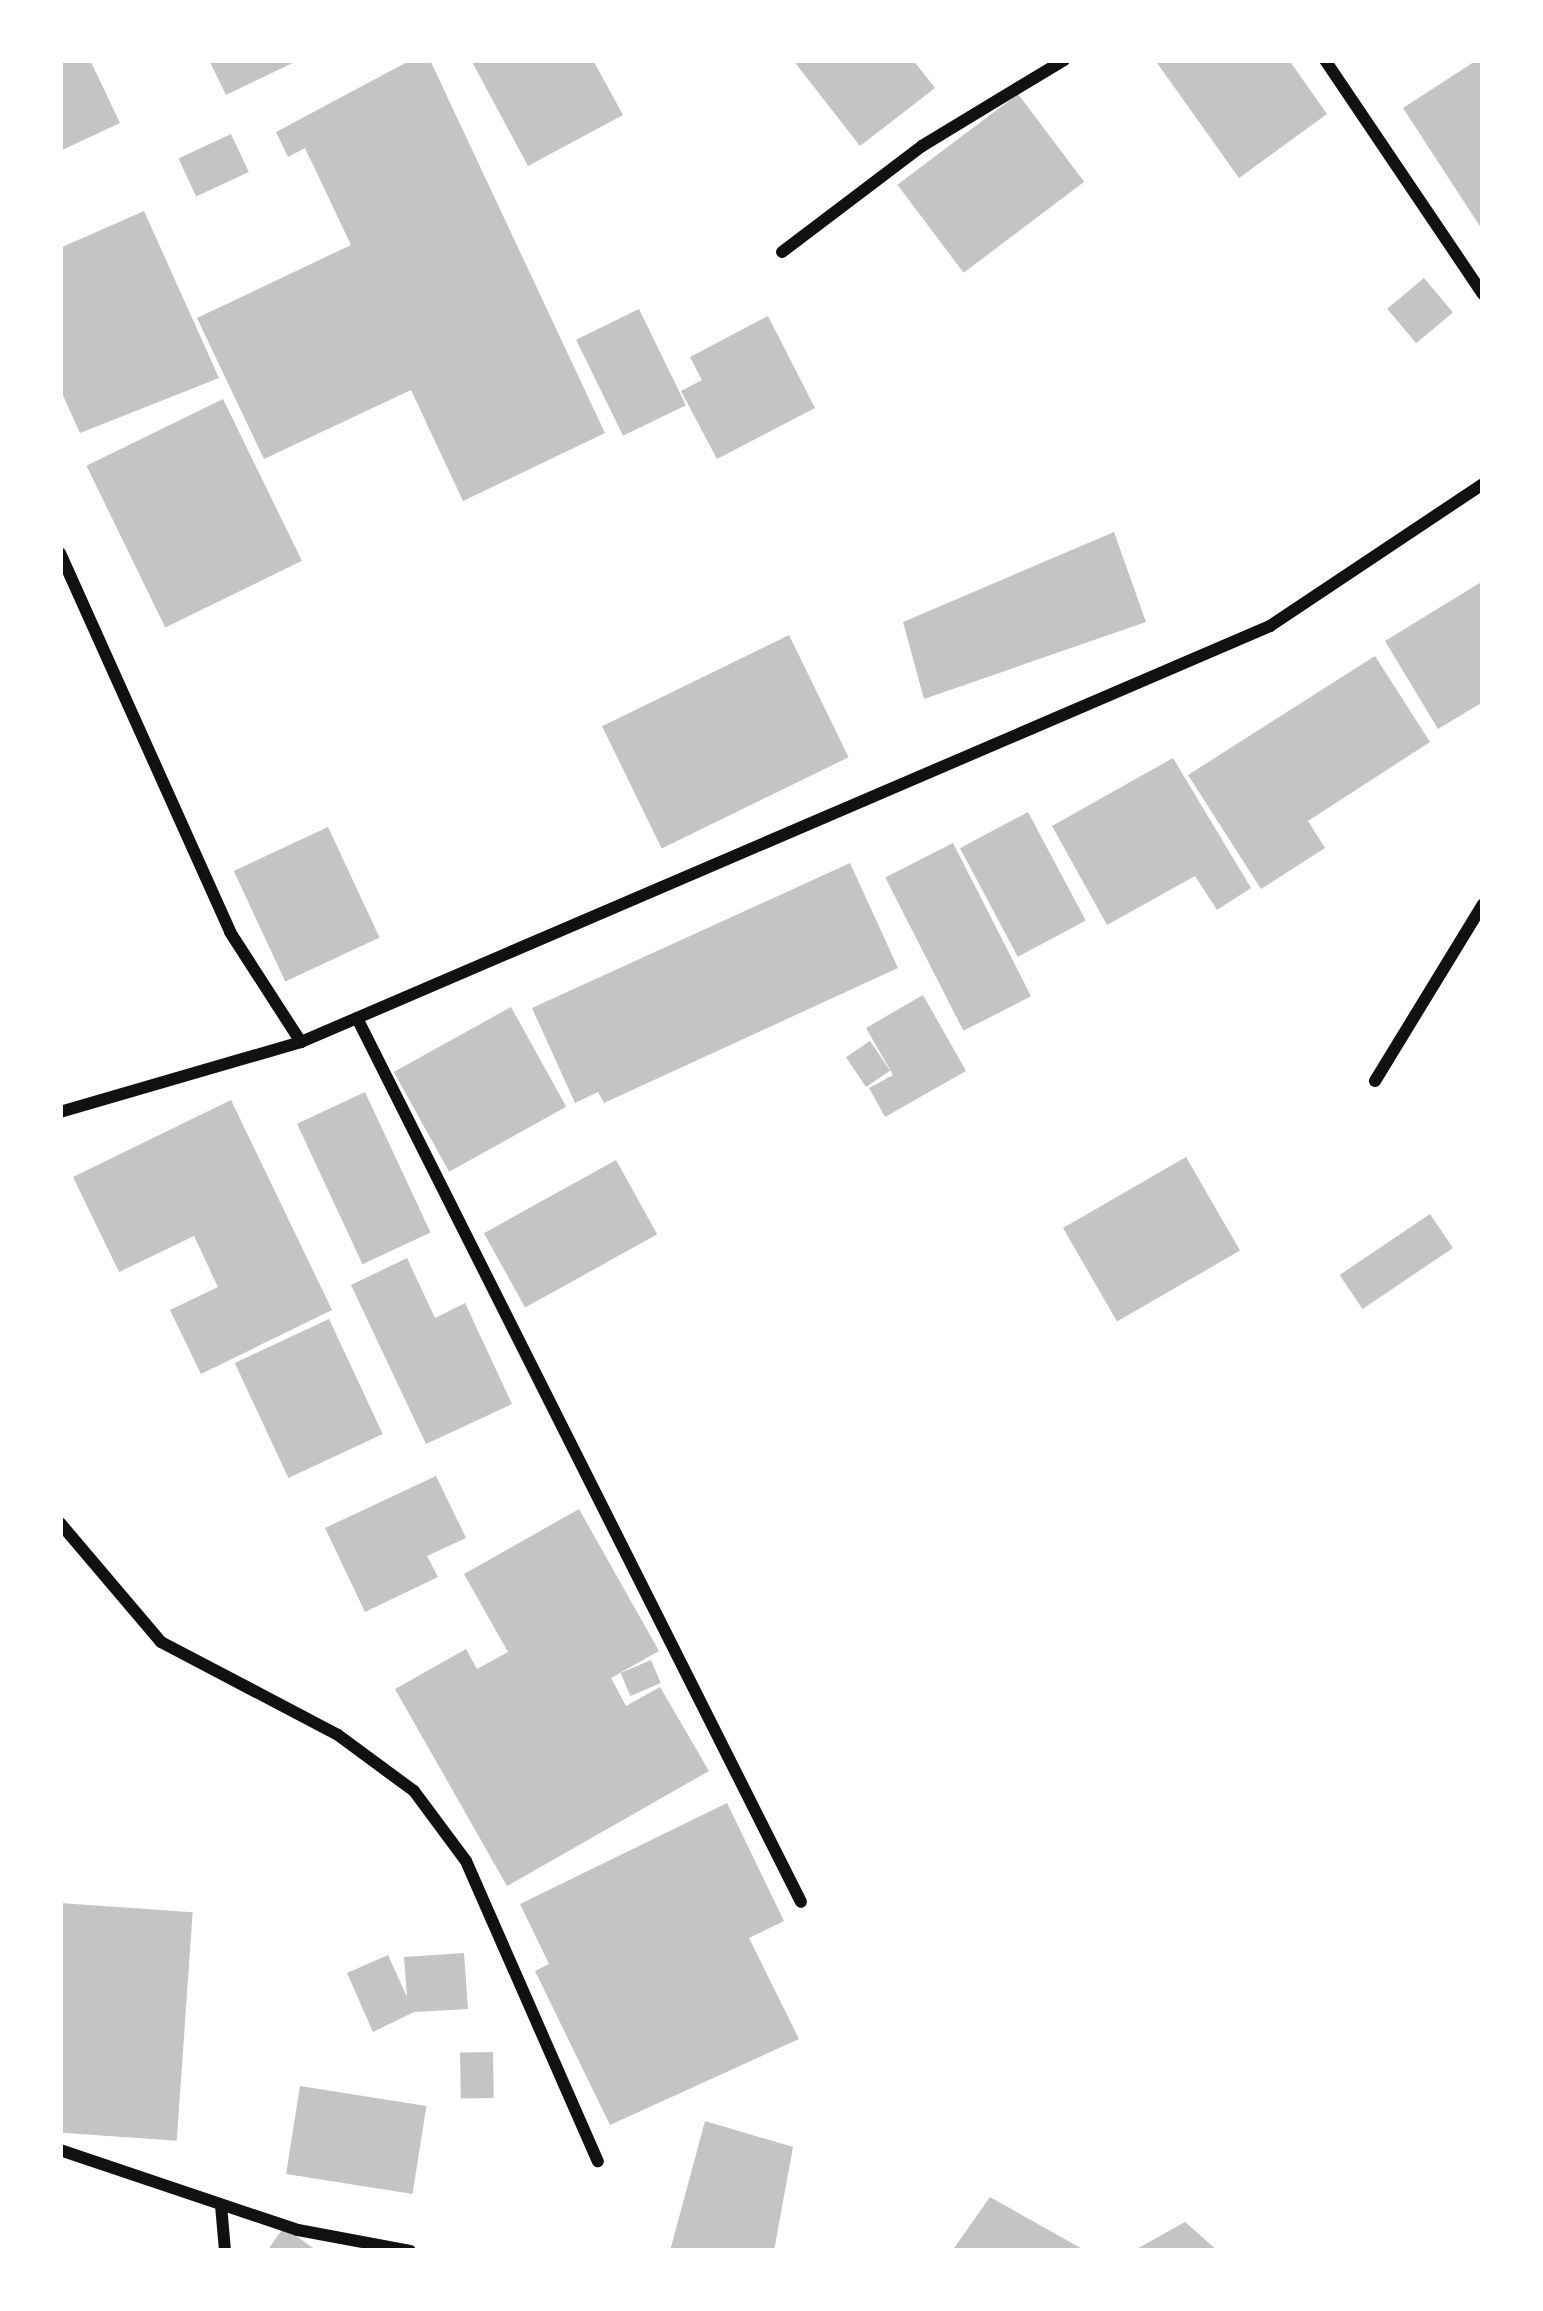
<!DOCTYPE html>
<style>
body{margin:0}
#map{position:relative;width:1543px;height:2311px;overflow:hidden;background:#fff;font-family:Commissioner,sans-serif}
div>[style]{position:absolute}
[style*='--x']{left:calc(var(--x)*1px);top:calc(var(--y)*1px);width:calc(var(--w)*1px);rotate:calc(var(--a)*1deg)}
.building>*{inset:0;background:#c4c4c4;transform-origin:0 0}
.minor>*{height:12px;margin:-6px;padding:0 6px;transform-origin:6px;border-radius:6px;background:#111}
span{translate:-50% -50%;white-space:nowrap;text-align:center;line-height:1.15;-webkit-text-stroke:12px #fff;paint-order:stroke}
.frame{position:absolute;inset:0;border:63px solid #fff;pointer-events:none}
</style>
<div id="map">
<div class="building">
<div style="clip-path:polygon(60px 60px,90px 60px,120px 123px,60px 151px)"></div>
<div style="clip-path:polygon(209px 60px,299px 60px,226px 95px)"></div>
<div style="clip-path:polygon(411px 60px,430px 60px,605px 433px,463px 501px,411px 390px,264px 459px,197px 318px,351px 245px,305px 148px,288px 157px,276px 132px)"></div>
<div style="clip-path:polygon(471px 60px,593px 60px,623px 115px,528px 166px)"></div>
<div style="clip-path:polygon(793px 60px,913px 60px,935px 88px,860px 146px)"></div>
<div style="clip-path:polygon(1155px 60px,1289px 60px,1327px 114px,1239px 178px)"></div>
<div style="clip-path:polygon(1477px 60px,1483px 60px,1483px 231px,1403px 108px)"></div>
<div style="left:1018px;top:94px;width:110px;height:151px;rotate:53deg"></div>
<div style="left:231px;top:134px;width:42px;height:58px;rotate:65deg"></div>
<div style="clip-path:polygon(144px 211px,219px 378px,80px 433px,60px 389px,60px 248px)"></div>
<div style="left:1424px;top:278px;width:45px;height:48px;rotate:50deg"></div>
<div style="left:639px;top:309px;width:107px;height:70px;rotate:64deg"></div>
<div style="clip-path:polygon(768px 316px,815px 408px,717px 459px,681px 391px,702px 380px,690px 357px)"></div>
<div style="left:223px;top:399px;width:180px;height:152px;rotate:64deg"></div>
<div style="clip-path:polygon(1114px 532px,1146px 622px,924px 699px,903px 622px)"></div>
<div style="clip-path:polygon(1483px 581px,1483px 702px,1438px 729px,1385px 641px)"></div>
<div style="left:789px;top:635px;width:136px;height:208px;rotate:64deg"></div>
<div style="clip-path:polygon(1375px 656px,1430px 742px,1308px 821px,1325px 848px,1261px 889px,1188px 775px)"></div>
<div style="clip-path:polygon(1173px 758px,1251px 888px,1217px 910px,1195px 876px,1107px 925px,1052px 826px)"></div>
<div style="left:1028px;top:812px;width:123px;height:77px;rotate:62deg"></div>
<div style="left:328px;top:827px;width:122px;height:104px;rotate:65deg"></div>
<div style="left:953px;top:843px;width:172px;height:76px;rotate:63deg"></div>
<div style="clip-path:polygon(850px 863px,898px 968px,604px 1103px,598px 1092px,575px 1103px,532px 1008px)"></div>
<div style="clip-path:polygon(923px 995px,966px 1071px,885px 1117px,869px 1088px,893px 1075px,866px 1028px)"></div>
<div style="left:511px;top:1007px;width:114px;height:134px;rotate:61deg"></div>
<div style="left:870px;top:1041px;width:36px;height:29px;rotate:56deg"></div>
<div style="left:365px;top:1092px;width:155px;height:75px;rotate:65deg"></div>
<div style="clip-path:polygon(231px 1100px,332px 1310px,201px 1374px,170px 1310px,218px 1287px,194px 1236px,119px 1272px,73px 1177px)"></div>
<div style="left:1186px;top:1157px;width:108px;height:142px;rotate:60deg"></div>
<div style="left:616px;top:1160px;width:85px;height:151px;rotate:61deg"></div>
<div style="left:1430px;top:1214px;width:41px;height:109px;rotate:56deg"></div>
<div style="clip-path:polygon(407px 1258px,435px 1318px,465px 1303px,512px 1404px,426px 1444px,351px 1285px)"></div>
<div style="left:329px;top:1319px;width:127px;height:104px;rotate:65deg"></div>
<div style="clip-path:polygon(436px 1476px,466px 1538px,427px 1556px,438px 1577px,365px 1612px,325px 1528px)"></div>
<div style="clip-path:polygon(579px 1509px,659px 1651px,611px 1678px,626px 1706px,660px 1687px,709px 1771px,507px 1886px,395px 1689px,466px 1649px,477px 1669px,508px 1652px,464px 1574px)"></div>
<div style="left:651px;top:1660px;width:25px;height:33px;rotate:67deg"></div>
<div style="clip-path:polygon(727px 1803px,784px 1921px,749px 1938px,799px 2039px,610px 2125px,535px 1971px,549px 1964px,520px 1904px)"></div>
<div style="left:60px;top:1903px;width:133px;height:229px;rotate:4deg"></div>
<div style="clip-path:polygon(464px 1953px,468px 2009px,414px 2012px,373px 2032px,347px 1973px,388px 1955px,407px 1997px,404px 1957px)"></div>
<div style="left:493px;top:2052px;width:46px;height:33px;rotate:89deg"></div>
<div style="left:300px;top:2086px;width:128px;height:89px;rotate:9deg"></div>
<div style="clip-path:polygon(705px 2121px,793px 2147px,774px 2251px,670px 2251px)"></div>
<div style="clip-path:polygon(990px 2197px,1086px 2251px,952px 2251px)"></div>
<div style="clip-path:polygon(1185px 2222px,1218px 2251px,1133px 2251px)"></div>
<div style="clip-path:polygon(284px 2227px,317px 2251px,267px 2251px)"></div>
</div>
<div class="minor">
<div style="--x:1325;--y:60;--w:282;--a:56"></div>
<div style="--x:782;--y:252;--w:176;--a:-37.1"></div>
<div style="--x:922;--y:146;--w:166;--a:-31.2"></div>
<div style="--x:60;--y:553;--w:415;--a:65.8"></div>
<div style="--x:230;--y:932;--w:131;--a:57.2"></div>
<div style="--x:357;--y:1018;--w:989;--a:63.33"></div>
<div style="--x:1375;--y:1081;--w:207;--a:-58.6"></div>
<div style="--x:60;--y:1112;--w:251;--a:-16.2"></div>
<div style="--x:301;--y:1042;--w:1055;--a:-23.23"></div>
<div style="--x:1270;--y:626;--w:256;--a:-33.7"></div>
<div style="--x:60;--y:1523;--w:156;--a:49.7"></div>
<div style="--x:161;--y:1642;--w:200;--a:27.7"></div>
<div style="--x:338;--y:1735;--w:94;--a:36.4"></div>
<div style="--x:414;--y:1791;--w:87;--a:53.4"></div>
<div style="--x:466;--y:1861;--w:328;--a:66.3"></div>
<div style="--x:60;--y:2150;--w:251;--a:18.6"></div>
<div style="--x:298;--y:2230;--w:114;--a:10.6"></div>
<div style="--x:221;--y:2205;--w:46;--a:85"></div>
</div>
<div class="frame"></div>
</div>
